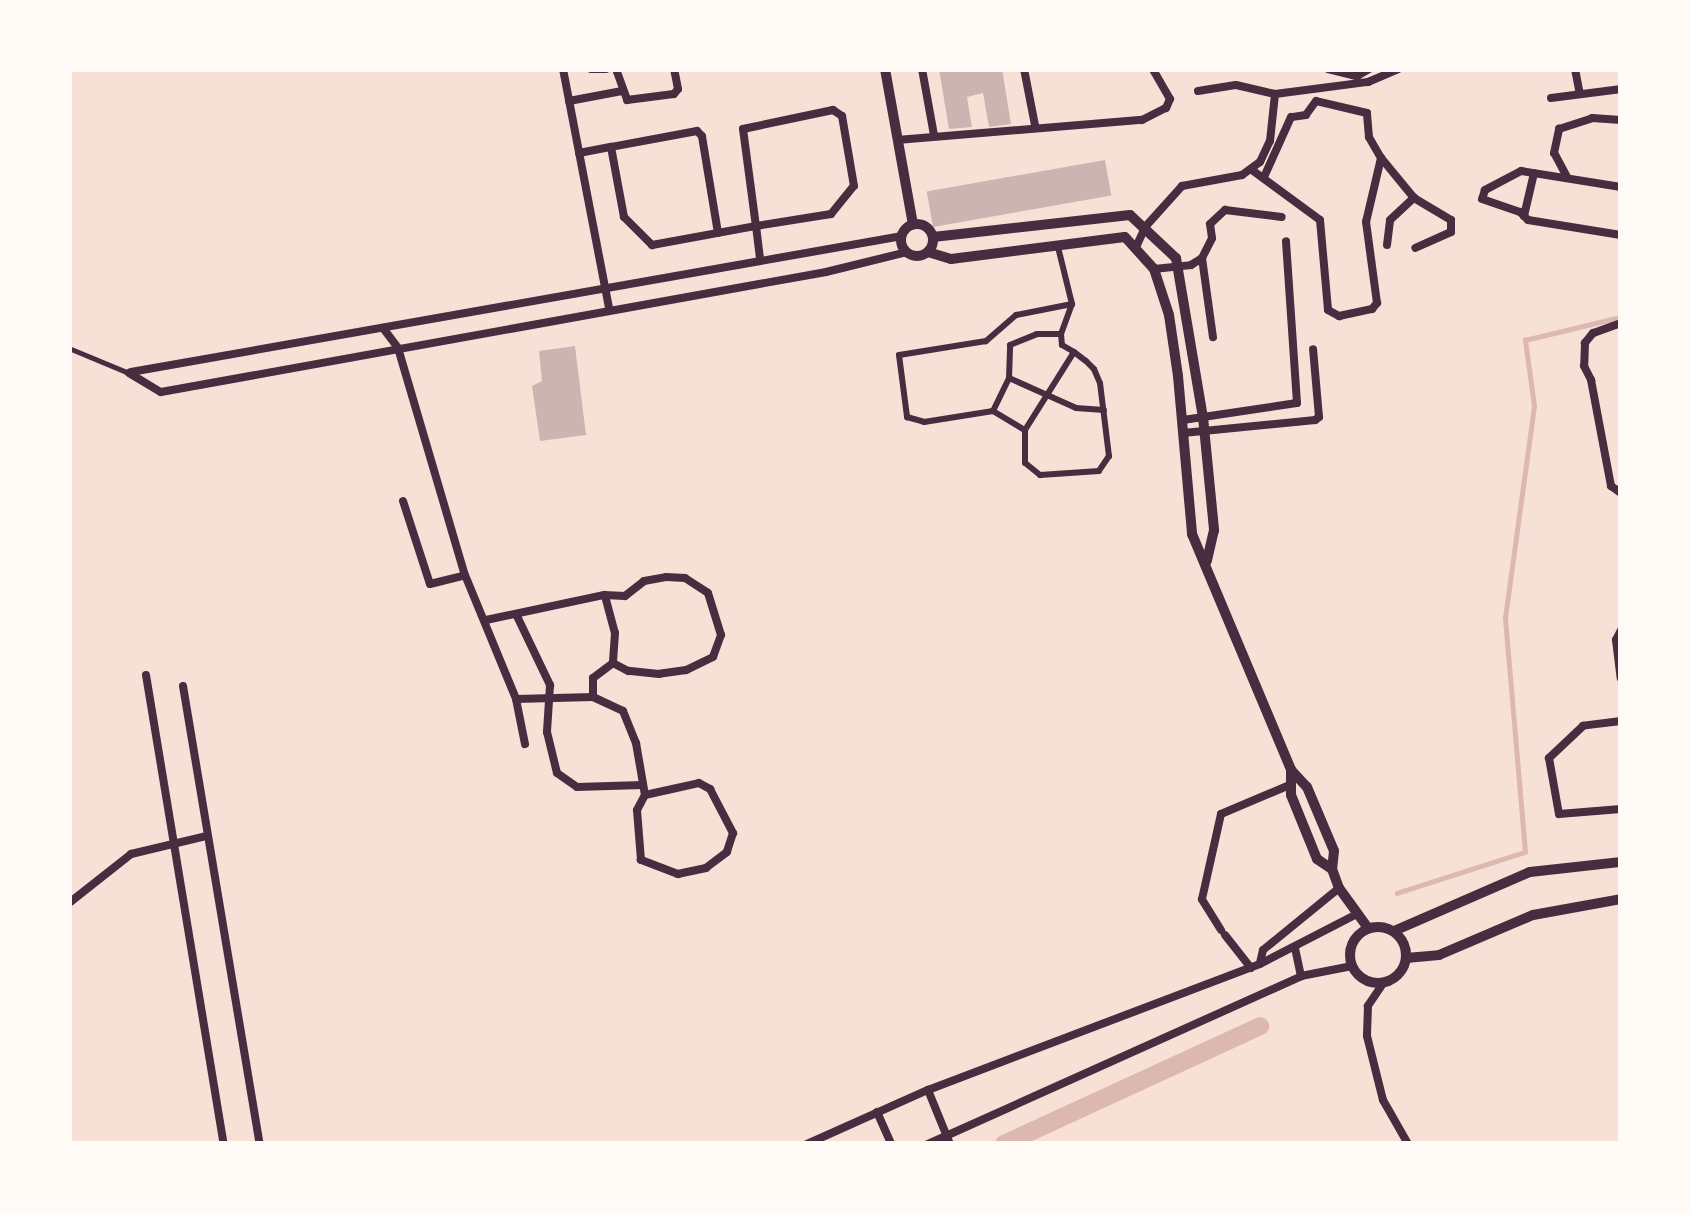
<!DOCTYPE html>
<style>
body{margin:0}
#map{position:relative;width:1690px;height:1213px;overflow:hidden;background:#f7e1d7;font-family:Helvetica,sans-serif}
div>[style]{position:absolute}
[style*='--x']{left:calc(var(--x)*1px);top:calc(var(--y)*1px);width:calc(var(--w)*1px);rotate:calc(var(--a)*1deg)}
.stream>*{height:4.5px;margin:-2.25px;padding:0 2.25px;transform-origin:2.25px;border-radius:2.25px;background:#dcb8b0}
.canal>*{height:18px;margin:-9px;padding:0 9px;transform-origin:9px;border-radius:9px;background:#dcb8b0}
.building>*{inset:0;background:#ccb4b1;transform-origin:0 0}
.service>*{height:4.5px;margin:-2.25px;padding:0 2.25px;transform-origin:2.25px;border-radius:2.25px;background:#4a2c40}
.pedestrian>*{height:6px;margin:-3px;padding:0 3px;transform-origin:3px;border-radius:3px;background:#4a2c40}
.minor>*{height:8px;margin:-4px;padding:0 4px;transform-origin:4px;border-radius:4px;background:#4a2c40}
.tertiary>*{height:10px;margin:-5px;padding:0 5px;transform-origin:5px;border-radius:5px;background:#4a2c40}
.tertiary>.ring{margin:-5px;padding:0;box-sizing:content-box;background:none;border:10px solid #4a2c40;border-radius:50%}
span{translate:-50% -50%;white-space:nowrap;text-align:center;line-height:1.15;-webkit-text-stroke:12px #fffaf5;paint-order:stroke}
.frame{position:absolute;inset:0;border:72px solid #fffaf5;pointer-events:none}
</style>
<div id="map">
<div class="stream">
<div style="--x:1397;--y:893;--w:134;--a:-17.8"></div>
<div style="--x:1525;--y:852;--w:235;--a:-94.9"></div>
<div style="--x:1505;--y:618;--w:214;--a:-82.2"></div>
<div style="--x:1534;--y:406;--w:67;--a:-97.8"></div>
<div style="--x:1525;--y:340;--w:99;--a:-13.5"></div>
</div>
<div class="canal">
<div style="--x:1004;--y:1144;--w:282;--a:-24.7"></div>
</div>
<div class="building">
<div style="clip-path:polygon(939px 69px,1002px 69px,1011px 124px,989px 127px,983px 93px,967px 97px,972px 127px,949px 129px)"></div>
<div style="left:1105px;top:160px;width:36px;height:181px;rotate:80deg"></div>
<div style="clip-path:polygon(575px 346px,586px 435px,540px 441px,532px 386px,542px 381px,539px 351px)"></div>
</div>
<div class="service">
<div style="--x:69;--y:348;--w:65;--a:22.6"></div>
</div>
<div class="pedestrian">
<div style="--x:1058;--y:247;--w:59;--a:76.2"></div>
<div style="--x:1072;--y:304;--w:57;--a:168.9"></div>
<div style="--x:1016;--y:315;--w:40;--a:139"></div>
<div style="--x:986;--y:341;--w:88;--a:170.9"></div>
<div style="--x:899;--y:355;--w:63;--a:82.6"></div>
<div style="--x:907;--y:417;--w:18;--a:16"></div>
<div style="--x:924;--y:422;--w:70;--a:-9.1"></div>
<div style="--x:993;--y:411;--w:37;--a:-64"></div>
<div style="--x:1009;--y:378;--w:33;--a:-88"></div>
<div style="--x:1010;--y:345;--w:29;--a:-22"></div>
<div style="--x:1037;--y:334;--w:24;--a:0"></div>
<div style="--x:1061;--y:334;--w:32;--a:-70"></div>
<div style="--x:1061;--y:334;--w:11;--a:85"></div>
<div style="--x:1062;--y:345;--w:14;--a:30"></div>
<div style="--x:1074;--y:352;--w:15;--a:37"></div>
<div style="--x:1086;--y:361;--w:11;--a:45"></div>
<div style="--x:1094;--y:369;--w:15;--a:67"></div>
<div style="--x:1100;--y:383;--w:74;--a:83"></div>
<div style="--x:1109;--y:456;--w:18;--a:124"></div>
<div style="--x:1099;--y:471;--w:59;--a:176.1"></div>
<div style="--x:1040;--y:475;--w:19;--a:-141"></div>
<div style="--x:1025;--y:463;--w:33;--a:-90"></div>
<div style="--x:1025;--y:430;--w:92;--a:-57.9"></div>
<div style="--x:1009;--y:378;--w:73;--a:24.1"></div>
<div style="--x:1076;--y:408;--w:28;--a:4"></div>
<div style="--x:993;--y:411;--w:37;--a:31"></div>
</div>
<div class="minor">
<div style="--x:563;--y:69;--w:244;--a:79.1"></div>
<div style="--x:591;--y:69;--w:15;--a:0"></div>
<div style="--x:616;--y:69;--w:33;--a:70"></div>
<div style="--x:627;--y:100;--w:47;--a:-7.3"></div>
<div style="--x:674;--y:94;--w:6;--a:-51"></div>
<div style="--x:678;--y:89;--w:20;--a:-101"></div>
<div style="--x:922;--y:69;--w:67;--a:79.7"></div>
<div style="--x:1024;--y:69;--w:57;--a:78.9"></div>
<div style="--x:1328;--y:69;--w:30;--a:14"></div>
<div style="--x:1357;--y:76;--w:14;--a:-30"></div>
<div style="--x:1575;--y:69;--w:25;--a:79"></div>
<div style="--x:1198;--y:91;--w:38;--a:-9"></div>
<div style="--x:1236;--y:85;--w:40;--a:13"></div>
<div style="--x:1551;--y:98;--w:71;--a:-7.3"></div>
<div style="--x:569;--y:101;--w:54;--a:-10.7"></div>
<div style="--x:897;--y:140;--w:246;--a:-4.7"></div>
<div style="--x:1142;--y:120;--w:27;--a:-27"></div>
<div style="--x:1166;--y:108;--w:10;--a:-66"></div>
<div style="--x:1170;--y:99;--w:34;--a:-120"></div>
<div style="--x:579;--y:153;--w:33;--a:-11"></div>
<div style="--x:1382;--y:159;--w:50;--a:50.6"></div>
<div style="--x:1414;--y:198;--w:43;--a:30.7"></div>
<div style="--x:1451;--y:220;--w:12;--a:90"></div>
<div style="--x:1451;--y:232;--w:39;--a:156"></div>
<div style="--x:1252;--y:170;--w:84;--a:36.3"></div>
<div style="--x:1320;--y:220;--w:90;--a:84.9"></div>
<div style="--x:1328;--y:310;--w:13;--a:29"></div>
<div style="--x:1339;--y:316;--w:34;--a:-12"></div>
<div style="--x:1372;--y:309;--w:8;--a:-50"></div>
<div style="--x:1377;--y:303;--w:82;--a:-97.7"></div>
<div style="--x:1366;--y:222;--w:66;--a:-76.8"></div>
<div style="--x:1381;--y:158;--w:24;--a:-120"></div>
<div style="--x:1369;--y:137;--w:24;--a:-95"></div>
<div style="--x:1367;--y:113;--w:52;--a:-166.8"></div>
<div style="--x:1316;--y:101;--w:17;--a:126"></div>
<div style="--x:1306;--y:115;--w:15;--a:172"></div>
<div style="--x:1291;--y:117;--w:66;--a:114.2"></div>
<div style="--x:1567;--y:177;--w:27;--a:-118"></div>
<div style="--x:1554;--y:153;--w:25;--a:-78"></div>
<div style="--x:1559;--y:129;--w:35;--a:-18"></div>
<div style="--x:1592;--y:118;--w:29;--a:4"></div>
<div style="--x:1621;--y:187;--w:101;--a:-170.9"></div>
<div style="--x:1521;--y:171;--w:41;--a:152.2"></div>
<div style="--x:1485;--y:190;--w:9;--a:108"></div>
<div style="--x:1482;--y:199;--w:40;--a:18.9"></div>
<div style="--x:1520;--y:212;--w:11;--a:45"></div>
<div style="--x:1528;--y:220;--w:94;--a:9.2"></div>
<div style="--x:1524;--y:216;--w:44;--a:-76.9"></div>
<div style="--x:718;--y:233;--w:98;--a:-99.4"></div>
<div style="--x:702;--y:136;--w:7;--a:-135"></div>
<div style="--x:697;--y:131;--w:87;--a:169.5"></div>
<div style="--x:611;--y:147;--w:71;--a:79.5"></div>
<div style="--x:624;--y:217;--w:40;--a:45"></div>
<div style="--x:652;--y:245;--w:106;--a:-10.4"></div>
<div style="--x:756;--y:226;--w:76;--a:-9.1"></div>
<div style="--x:831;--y:214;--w:36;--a:-51"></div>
<div style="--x:854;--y:186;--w:71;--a:-99.7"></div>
<div style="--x:842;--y:116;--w:11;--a:-146"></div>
<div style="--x:833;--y:110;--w:92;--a:168.1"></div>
<div style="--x:743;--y:129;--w:98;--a:82.4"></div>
<div style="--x:756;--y:226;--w:34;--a:83"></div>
<div style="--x:1387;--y:245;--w:25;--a:-83"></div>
<div style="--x:1390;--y:220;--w:33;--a:-43"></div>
<div style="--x:1136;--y:247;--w:23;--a:-65"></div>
<div style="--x:1146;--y:226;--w:54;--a:-48"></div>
<div style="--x:1182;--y:186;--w:61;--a:-10.4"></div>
<div style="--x:1242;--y:175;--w:22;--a:-36"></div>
<div style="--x:1260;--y:162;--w:23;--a:-65"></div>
<div style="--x:1270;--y:141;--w:47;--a:-83.9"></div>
<div style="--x:1275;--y:94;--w:94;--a:-7.4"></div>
<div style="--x:1368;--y:82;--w:33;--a:-23"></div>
<div style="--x:1202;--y:258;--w:80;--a:82.1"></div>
<div style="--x:1154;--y:269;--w:37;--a:-6"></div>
<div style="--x:1191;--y:265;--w:13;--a:-32"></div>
<div style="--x:1202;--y:258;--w:22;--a:-63"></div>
<div style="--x:1212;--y:238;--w:14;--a:-98"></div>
<div style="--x:1210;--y:224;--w:21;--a:-43"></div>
<div style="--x:1225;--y:210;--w:57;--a:7"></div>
<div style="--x:1621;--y:323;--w:30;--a:160"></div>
<div style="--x:1593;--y:333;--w:13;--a:129"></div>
<div style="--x:1585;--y:343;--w:23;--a:92"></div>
<div style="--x:1584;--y:366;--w:16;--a:63"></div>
<div style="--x:1591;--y:380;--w:108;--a:79.3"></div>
<div style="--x:1611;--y:486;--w:12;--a:35"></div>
<div style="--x:383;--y:328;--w:25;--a:53"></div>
<div style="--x:398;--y:348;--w:237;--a:73.6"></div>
<div style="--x:465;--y:575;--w:134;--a:67.6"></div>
<div style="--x:516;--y:699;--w:46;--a:78.7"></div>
<div style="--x:131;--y:372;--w:783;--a:-10"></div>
<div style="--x:129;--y:373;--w:37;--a:31"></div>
<div style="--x:161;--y:392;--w:676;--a:-10.23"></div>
<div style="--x:826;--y:272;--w:83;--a:-13.9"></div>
<div style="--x:1183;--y:420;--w:115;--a:-8.5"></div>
<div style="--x:1297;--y:403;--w:162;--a:-93.9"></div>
<div style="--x:1183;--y:433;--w:133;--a:-5.6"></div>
<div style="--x:1315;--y:420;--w:5;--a:-37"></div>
<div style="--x:1319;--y:417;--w:68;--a:-95"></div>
<div style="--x:403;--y:501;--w:87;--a:72"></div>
<div style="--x:430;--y:584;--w:36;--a:-14"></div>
<div style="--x:605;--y:596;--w:38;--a:75"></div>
<div style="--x:615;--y:633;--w:30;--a:94"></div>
<div style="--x:516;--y:614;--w:79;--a:64.4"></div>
<div style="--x:550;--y:685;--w:47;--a:93.7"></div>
<div style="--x:547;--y:732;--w:42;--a:76.3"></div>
<div style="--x:557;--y:773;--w:24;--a:35"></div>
<div style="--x:577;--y:787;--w:66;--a:-1.7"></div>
<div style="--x:486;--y:620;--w:121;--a:-12"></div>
<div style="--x:604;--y:595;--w:21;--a:3"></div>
<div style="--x:625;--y:596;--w:24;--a:-38"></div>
<div style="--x:644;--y:581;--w:22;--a:-10"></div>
<div style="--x:666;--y:577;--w:19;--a:3"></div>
<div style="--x:685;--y:578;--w:27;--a:33"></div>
<div style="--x:708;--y:593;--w:44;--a:72.8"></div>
<div style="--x:721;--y:635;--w:23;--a:110"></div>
<div style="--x:713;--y:657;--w:30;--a:154"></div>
<div style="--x:686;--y:670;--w:27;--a:172"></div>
<div style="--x:659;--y:674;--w:31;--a:-174"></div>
<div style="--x:628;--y:671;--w:17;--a:-152"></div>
<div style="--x:613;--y:663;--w:25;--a:143"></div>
<div style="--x:593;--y:678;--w:19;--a:90"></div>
<div style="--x:1621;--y:630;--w:11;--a:117"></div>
<div style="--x:1616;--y:640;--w:38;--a:83"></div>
<div style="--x:146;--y:675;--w:475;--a:80.6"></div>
<div style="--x:183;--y:686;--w:464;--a:80.5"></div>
<div style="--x:516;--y:699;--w:77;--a:-1.5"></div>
<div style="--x:593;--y:697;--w:33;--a:25"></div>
<div style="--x:623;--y:711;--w:35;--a:68"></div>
<div style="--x:636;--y:743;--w:53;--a:80.2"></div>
<div style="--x:645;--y:795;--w:55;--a:-12.5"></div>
<div style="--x:699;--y:783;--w:13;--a:29"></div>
<div style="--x:710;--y:789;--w:50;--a:62.4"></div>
<div style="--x:733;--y:833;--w:20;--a:108"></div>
<div style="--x:727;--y:852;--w:26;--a:143"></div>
<div style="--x:706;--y:868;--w:29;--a:168"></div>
<div style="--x:678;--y:874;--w:40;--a:-159"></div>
<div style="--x:641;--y:860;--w:50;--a:-94.6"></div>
<div style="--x:637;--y:810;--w:17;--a:-62"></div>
<div style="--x:1621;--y:721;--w:38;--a:173"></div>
<div style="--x:1583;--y:726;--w:47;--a:136.7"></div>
<div style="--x:1549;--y:758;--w:57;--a:79.9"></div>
<div style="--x:1559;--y:814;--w:62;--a:-4.6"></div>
<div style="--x:69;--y:903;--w:79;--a:-38.3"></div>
<div style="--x:131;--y:854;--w:77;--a:-13.5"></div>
<div style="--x:1221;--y:930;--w:36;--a:-122"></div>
<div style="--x:1202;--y:899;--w:87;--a:-77.4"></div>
<div style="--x:1221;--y:814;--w:77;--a:-22.9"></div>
<div style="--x:1225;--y:935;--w:42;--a:51.8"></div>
<div style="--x:1295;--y:948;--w:29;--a:78"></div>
<div style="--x:1260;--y:963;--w:13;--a:-77"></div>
<div style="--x:1263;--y:950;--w:98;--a:-39.2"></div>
<div style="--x:1384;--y:982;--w:29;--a:124"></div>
<div style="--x:1368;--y:1006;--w:30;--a:92"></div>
<div style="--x:1367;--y:1036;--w:66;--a:76"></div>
<div style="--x:1383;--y:1100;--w:51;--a:60.4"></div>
<div style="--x:928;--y:1090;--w:58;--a:67.8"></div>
<div style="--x:877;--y:1112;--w:35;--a:66"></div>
<div style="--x:807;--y:1144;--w:133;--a:-24.1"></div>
<div style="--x:928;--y:1090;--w:355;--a:-20.8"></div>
<div style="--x:1260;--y:964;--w:109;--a:-27.3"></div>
<div style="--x:928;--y:1144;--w:409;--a:-24.2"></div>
<div style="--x:1301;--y:976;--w:52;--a:-11.1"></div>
</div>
<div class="tertiary">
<div style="--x:885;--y:69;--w:158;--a:79.8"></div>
<div class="ring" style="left:901px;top:224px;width:22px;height:22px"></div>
<div style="--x:933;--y:237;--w:198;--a:-6.4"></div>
<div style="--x:1130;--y:215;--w:63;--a:43.1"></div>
<div style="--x:1176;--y:258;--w:161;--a:80.4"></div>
<div style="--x:1203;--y:417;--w:114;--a:84.4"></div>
<div style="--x:1214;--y:530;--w:32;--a:103"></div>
<div style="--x:928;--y:252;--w:24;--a:17"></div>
<div style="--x:951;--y:259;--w:175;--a:-7.2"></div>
<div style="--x:1125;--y:237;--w:43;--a:47.8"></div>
<div style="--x:1154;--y:269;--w:48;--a:71.9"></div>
<div style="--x:1169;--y:315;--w:62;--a:81.6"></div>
<div style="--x:1178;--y:376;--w:159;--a:84.9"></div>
<div style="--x:1192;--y:534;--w:256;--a:67.2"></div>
<div style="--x:1291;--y:770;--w:23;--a:47"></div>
<div style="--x:1307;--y:787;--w:69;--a:67.1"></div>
<div style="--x:1334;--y:851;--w:18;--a:96"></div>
<div style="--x:1332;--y:869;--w:20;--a:70"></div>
<div style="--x:1339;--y:888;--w:49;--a:54.1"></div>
<div style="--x:1291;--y:770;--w:25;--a:90"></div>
<div style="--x:1291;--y:795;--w:69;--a:67.9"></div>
<div style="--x:1317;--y:859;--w:18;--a:34"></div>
<div class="ring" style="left:1350px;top:927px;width:46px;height:46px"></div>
<div style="--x:1394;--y:931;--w:148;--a:-23.5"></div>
<div style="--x:1530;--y:872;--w:92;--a:-6.3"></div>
<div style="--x:1406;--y:958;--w:33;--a:-5"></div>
<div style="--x:1439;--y:955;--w:102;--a:-23.1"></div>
<div style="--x:1533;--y:915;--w:89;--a:-10.3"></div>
</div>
<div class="frame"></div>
</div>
